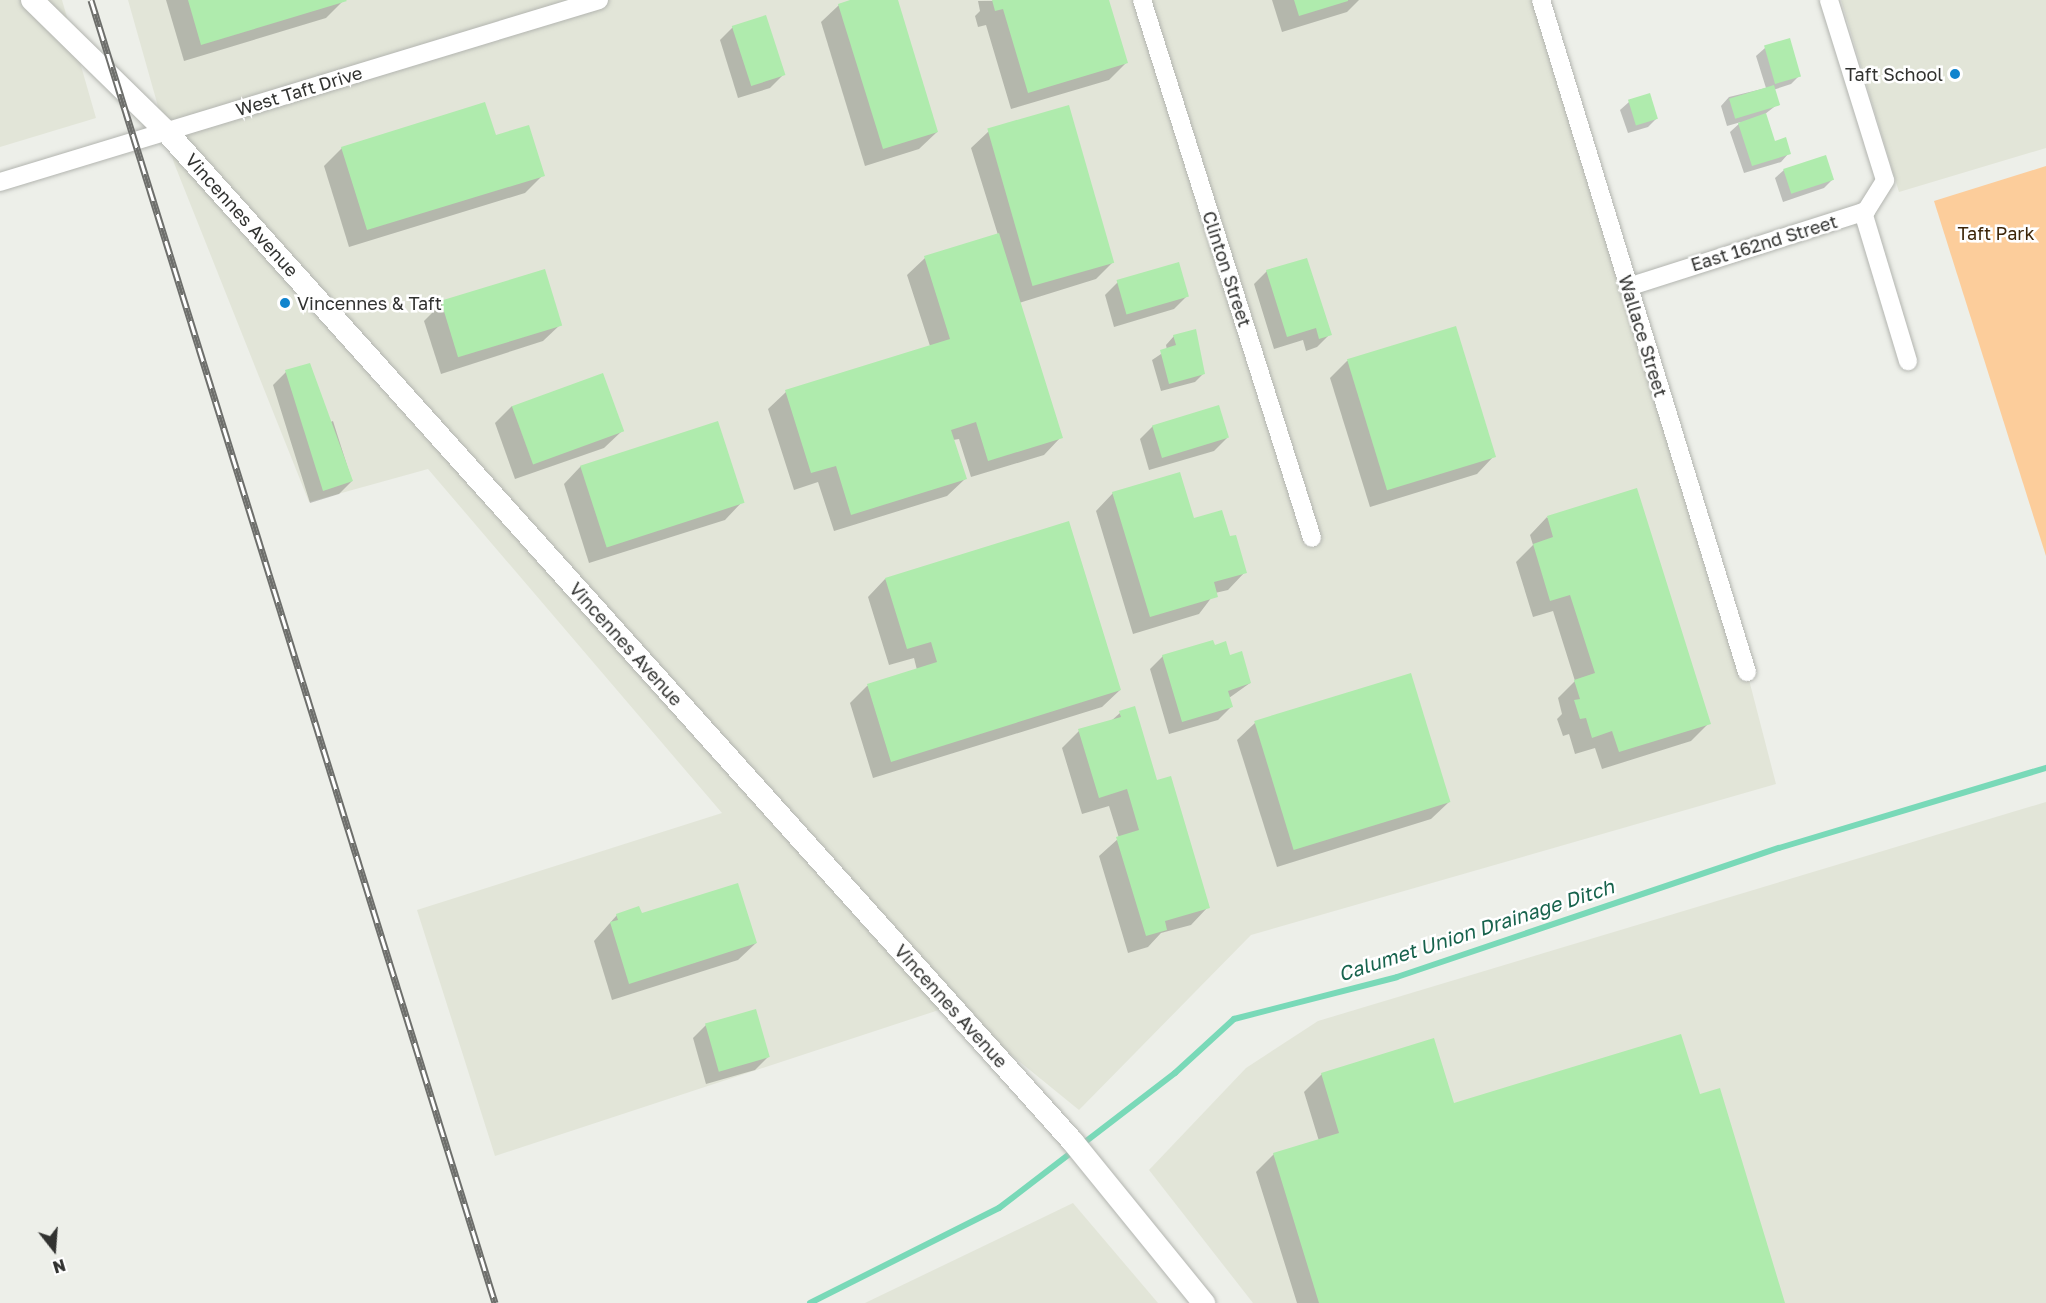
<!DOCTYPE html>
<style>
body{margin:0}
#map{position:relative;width:2046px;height:1303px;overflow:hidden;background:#edefe9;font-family:"Golos Text",sans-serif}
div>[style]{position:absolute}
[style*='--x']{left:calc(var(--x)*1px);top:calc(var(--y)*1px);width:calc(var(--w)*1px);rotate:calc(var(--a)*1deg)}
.built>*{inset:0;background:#e2e5d8}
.green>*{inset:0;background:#fccd9b}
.shadow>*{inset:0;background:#0003}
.stream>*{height:6px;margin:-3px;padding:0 3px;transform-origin:3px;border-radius:3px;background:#79d9b8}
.building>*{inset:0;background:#afebad;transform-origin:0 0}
.roads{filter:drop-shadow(0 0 2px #b3b5b0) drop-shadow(0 0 2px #b3b5b0)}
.minor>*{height:18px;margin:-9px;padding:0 9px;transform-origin:9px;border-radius:9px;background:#fff}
.tertiary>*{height:22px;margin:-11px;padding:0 11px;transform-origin:11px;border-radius:11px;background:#fff}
.rail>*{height:7px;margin-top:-3.5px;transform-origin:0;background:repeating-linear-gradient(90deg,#fff 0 14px,#6e6f6c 0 28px);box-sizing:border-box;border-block:2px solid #6e6f6c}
.dots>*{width:16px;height:16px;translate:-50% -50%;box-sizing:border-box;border:3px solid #fff;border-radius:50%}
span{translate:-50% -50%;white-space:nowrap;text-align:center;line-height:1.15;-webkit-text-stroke:5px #fff;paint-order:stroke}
.poi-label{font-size:18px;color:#313230}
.right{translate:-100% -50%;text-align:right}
.left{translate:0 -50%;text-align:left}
.street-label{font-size:18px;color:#313230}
.park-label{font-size:18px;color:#3d2609}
.water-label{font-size:20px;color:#17634d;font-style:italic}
.north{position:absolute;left:24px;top:1219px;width:60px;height:60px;-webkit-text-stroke:4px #fff;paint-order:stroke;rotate:163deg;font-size:16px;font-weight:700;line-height:24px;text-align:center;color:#313230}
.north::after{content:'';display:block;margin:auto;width:21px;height:27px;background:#313230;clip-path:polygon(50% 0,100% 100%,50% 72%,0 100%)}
</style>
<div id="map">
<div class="built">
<div style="clip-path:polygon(0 0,62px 0,96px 118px,0 147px)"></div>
<div style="clip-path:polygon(128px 0,1541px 0,1747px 672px,1776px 784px,1251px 935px,1079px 1110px,951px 1006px,495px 1156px,417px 910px,722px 813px,428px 469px,309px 502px,174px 163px)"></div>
<div style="clip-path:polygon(1841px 0,2046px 0,2046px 148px,1899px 192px)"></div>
<div style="clip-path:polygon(2046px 802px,2046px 1303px,1253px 1303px,1149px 1170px,1246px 1068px,1318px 1021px)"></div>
<div style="clip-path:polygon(1073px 1203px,1158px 1303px,865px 1303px)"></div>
</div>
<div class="green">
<div style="clip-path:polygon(2046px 166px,2046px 556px,1934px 201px)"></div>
</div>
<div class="shadow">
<div style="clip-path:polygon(166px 0,344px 0,326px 18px,184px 61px)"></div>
<div style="clip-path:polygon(855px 0,896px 0,937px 132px,919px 149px,865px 166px,821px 22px,839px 5px)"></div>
<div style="clip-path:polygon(1107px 0,1126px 63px,1109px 80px,1011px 109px,986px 25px,978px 27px,975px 16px,980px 11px,978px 1px)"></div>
<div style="clip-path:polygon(1272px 0,1359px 0,1347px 12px,1282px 32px)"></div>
<div style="clip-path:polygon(733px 27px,783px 75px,770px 88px,738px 98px,720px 40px)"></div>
<div style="clip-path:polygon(1765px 48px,1800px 75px,1791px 84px,1773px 90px,1778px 104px,1765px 114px,1774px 143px,1789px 153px,1781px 162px,1744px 173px,1730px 132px,1741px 122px,1727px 126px,1721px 106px,1729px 97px,1766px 88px,1756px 56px)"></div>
<div style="clip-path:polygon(1629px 102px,1657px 118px,1648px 127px,1628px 133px,1620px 110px)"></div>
<div style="clip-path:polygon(989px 131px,1113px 262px,1096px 279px,1019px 303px,1061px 437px,1044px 455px,971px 477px,959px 439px,953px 440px,965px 479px,947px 496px,834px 531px,818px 482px,794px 490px,768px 409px,786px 392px,930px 346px,907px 275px,925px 258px,998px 235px,971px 148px)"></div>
<div style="clip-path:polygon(342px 148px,543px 175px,525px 193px,349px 247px,324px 166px)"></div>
<div style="clip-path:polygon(1784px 170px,1832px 180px,1824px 188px,1783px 202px,1775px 178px)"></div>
<div style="clip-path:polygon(1267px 271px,1330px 334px,1317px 347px,1306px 351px,1303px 340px,1274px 349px,1254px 284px)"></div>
<div style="clip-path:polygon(1118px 282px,1187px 296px,1174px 309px,1114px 327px,1105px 295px)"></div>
<div style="clip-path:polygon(442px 303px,561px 324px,543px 341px,441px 374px,424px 321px)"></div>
<div style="clip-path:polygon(1455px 328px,1494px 456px,1477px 474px,1370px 507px,1330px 378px,1347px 361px)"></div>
<div style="clip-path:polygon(1174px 336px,1203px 374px,1195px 382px,1161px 391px,1152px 360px,1167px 350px,1166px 345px)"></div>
<div style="clip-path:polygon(286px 372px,328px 423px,333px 421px,352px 481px,339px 494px,310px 503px,273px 385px)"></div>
<div style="clip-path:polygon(512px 406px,622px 431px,604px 448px,515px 479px,495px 423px)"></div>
<div style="clip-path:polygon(1153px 426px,1227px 438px,1214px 451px,1149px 470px,1140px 439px)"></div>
<div style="clip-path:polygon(581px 466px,742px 502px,725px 520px,589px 563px,564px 484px)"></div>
<div style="clip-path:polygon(1113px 493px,1193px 520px,1229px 538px,1245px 572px,1228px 590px,1215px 593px,1199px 614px,1133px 634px,1096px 511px)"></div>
<div style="clip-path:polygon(1547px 517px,1709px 723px,1691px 741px,1602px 769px,1595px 748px,1575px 754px,1569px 734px,1563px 736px,1557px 719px,1562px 714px,1558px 698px,1575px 681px,1553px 611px,1533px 617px,1516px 562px,1533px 545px,1530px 535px)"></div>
<div style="clip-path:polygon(885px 579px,1120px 690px,1102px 707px,873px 778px,850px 703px,867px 686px,917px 670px,914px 658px,889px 665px,868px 597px)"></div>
<div style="clip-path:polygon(1163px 656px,1229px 656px,1250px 683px,1229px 698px,1231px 707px,1218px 720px,1169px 734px,1150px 669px)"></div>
<div style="clip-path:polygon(1120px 713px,1156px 782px,1208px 907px,1191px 925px,1161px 933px,1148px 947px,1128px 953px,1099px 856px,1119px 838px,1109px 806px,1082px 814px,1062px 748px,1079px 731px,1111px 721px)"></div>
<div style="clip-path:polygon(1255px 723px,1449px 802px,1431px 819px,1277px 867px,1237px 740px)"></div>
<div style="clip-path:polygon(617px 915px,641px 915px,756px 943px,738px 960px,612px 1000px,594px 941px)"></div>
<div style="clip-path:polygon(706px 1025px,768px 1057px,755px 1070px,706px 1084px,693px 1038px)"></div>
<div style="clip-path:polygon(1322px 1074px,1453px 1105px,1699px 1096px,1784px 1303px,1297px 1303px,1256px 1172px,1274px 1154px,1319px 1141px,1304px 1092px)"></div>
</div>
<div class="stream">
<div style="--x:810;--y:1303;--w:212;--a:-26.7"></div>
<div style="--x:999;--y:1208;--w:222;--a:-37.5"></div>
<div style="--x:1175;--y:1073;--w:80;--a:-42.5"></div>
<div style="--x:1234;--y:1019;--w:168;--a:-14.4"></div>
<div style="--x:1397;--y:977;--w:403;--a:-18.7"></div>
<div style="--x:1779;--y:848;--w:279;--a:-16.7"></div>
</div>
<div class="building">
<div style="clip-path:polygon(188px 0,346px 0,347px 1px,201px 45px)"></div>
<div style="clip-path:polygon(850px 0,898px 0,938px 132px,883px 149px,838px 4px)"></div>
<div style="clip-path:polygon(992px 0,1109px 0,1128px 63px,1028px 93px,1003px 9px,995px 11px)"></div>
<div style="clip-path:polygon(1294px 0,1348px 0,1348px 1px,1299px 16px)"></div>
<div style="left:766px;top:15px;width:63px;height:36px;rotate:72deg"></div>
<div style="left:1790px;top:38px;width:40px;height:27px;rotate:74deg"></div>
<div style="left:1774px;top:85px;width:21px;height:47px;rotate:73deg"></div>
<div style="left:1650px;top:93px;width:27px;height:23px;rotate:73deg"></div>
<div style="clip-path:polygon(485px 102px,496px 135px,529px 125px,545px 176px,367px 230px,341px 147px)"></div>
<div style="left:1069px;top:105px;width:164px;height:85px;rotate:74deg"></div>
<div style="clip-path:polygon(1766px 113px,1775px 141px,1786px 137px,1791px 154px,1752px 166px,1738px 123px)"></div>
<div style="left:1826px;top:155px;width:26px;height:45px;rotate:72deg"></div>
<div style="clip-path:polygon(999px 233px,1063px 438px,988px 461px,976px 422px,951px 430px,967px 479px,851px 515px,836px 466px,811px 473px,785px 390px,950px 339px,924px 256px)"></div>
<div style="clip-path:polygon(1307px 258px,1332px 335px,1319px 339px,1316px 328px,1287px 337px,1266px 270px)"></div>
<div style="left:1179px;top:262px;width:36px;height:65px;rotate:74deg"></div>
<div style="left:545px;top:269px;width:59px;height:109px;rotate:73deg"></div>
<div style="left:1456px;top:326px;width:137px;height:114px;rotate:73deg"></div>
<div style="clip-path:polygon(1196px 329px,1205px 374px,1169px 384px,1160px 350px,1176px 345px,1173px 335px)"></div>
<div style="clip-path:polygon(310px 363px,353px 481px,323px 491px,285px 370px)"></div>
<div style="left:603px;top:373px;width:62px;height:97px;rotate:70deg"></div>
<div style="left:1219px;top:405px;width:34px;height:70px;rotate:73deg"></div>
<div style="left:718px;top:421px;width:86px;height:145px;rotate:72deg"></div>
<div style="clip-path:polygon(1180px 472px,1194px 518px,1222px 510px,1230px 536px,1236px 535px,1247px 573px,1214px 582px,1218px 597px,1150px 617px,1112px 492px)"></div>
<div style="clip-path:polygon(1637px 488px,1711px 724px,1619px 752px,1612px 731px,1592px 738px,1586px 718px,1580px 719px,1574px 700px,1580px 699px,1574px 680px,1595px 673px,1570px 595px,1550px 601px,1533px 544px,1553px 537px,1547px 516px)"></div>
<div style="clip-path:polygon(1069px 521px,1121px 690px,891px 762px,867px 684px,937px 662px,931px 642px,907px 649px,885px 578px)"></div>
<div style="clip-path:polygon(1213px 640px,1215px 645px,1226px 641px,1230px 655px,1242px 651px,1251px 683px,1228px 691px,1233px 707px,1182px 722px,1162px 655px)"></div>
<div style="left:1411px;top:673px;width:135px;height:164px;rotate:73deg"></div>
<div style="clip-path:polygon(1135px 706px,1157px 780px,1171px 776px,1210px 908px,1165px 921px,1167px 930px,1146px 936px,1116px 837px,1139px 830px,1127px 789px,1099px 798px,1078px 729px,1121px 717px,1119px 711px)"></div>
<div style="clip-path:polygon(738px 883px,757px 943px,629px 984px,610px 922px,618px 920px,616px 914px,639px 906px,642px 913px)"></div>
<div style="left:756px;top:1009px;width:50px;height:53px;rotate:74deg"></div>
<div style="clip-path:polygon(1681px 1034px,1700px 1094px,1720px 1088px,1785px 1303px,1319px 1303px,1273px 1153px,1339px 1133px,1321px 1073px,1434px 1038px,1454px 1103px)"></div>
</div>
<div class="roads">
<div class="minor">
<div style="--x:1142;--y:0;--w:564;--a:72.46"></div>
<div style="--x:1541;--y:0;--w:703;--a:72.96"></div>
<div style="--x:0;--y:182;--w:626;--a:-16.9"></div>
<div style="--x:1863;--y:212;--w:156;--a:73.2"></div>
<div style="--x:1628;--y:287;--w:250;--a:-17.7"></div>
<div style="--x:1866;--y:211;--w:36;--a:-58"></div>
<div style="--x:1885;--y:180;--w:189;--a:-107.3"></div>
</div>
<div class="tertiary">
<div style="--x:32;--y:0;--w:187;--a:44.4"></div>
<div style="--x:166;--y:131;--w:1358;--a:48.1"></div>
<div style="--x:1073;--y:1142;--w:208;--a:50.9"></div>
</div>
</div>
<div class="rail">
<div style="--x:91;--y:0;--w:1364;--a:72.77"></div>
</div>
<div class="dots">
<div style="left:1955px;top:74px;background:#1084cd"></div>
<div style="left:285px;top:303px;background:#1084cd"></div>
</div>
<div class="poi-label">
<span class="right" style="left:1943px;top:74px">Taft School</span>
<span class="left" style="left:297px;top:303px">Vincennes &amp; Taft</span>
</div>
<div class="street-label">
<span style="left:299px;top:91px;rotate:-17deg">West Taft Drive</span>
<span style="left:242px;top:215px;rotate:48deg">Vincennes Avenue</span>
<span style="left:1764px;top:243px;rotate:-17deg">East 162nd Street</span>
<span style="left:1227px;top:269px;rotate:72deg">Clinton Street</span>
<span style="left:1643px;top:336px;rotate:73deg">Wallace Street</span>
<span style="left:626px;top:644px;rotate:48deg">Vincennes Avenue</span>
<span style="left:951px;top:1006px;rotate:48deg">Vincennes Avenue</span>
</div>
<div class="park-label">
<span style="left:1996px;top:233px">Taft Park</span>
</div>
<div class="water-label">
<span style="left:1476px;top:930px;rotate:-18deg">Calumet Union Drainage Ditch</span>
</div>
<div class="north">N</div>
</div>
